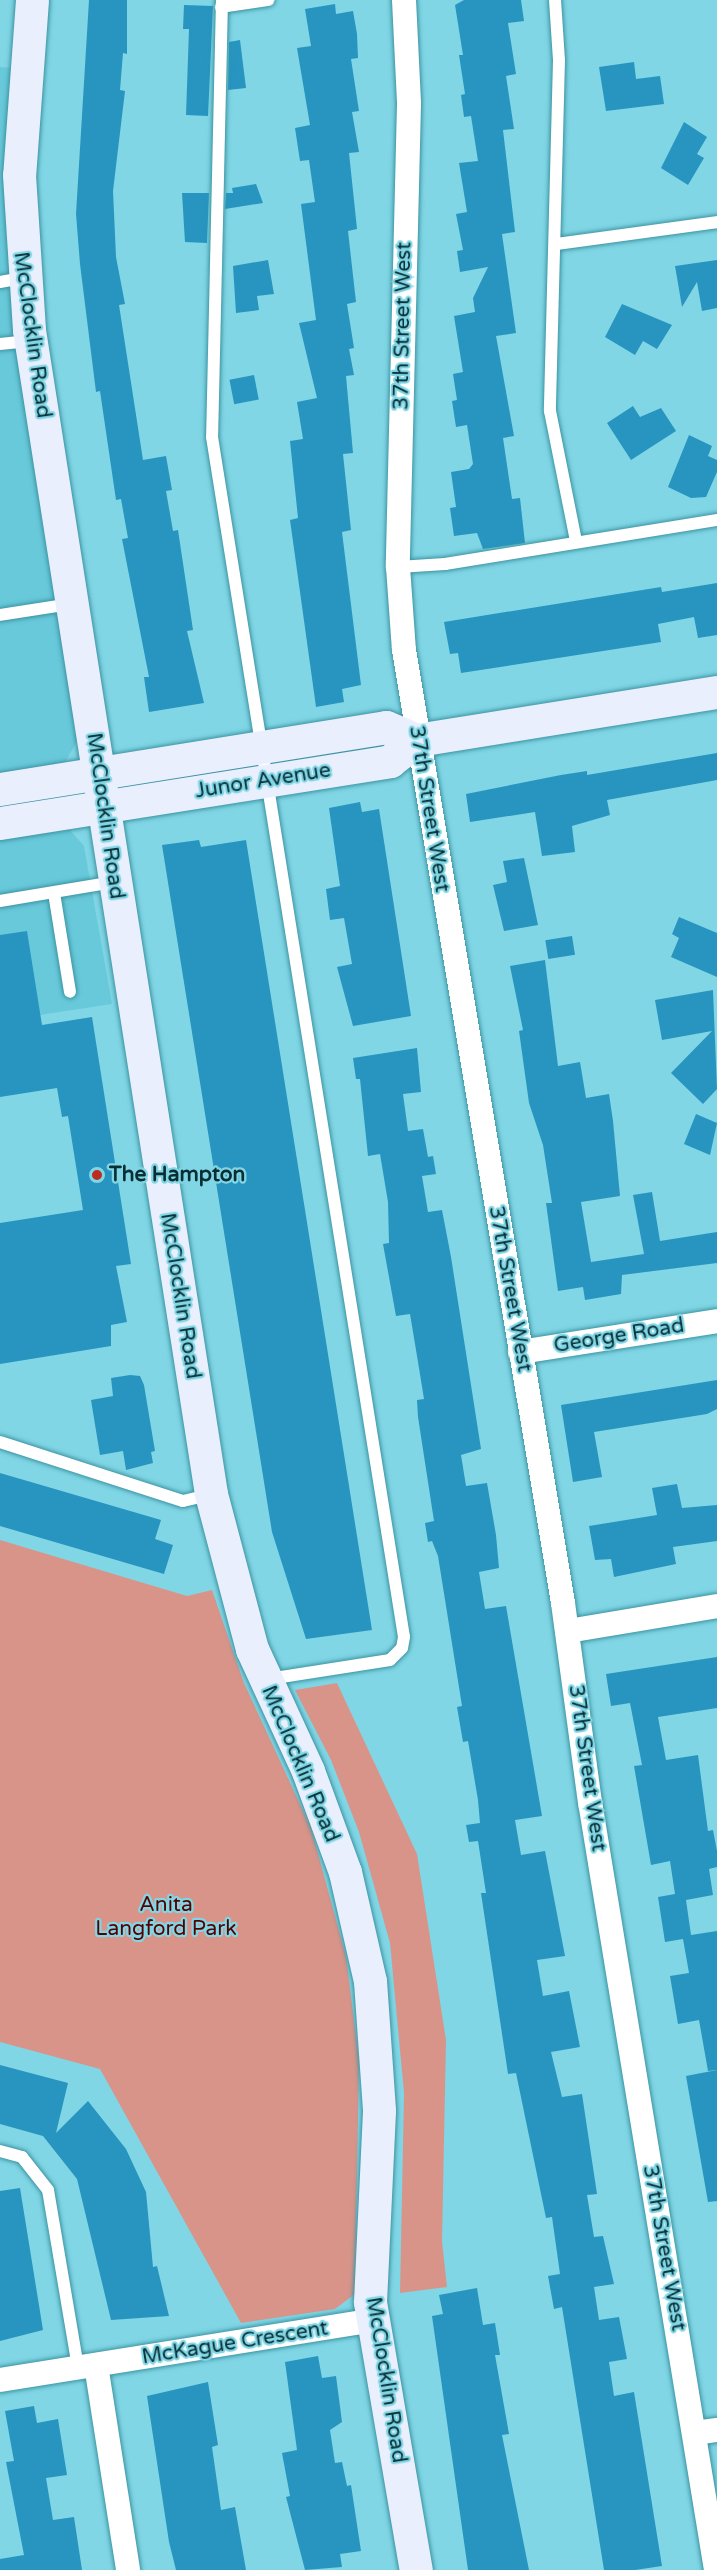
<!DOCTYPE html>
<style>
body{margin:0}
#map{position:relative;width:717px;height:2570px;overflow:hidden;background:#80d6e5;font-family:"Varela Round",sans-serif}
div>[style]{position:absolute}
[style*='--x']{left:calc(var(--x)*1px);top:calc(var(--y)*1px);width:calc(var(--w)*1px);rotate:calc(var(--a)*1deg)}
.built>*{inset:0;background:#68c9da}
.green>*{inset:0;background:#d99489}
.building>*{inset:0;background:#2795c0;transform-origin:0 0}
.roads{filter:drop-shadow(0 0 2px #3c94a2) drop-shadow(0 0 2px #3c94a2)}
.lane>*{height:12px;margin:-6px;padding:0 6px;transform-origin:6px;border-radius:6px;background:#fff}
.street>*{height:24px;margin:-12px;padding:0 12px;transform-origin:12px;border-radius:12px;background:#fff}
.secondary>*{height:33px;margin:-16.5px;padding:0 16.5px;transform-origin:16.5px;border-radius:16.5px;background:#eaeffe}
.dots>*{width:16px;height:16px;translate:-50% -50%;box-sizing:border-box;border:3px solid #80d6e5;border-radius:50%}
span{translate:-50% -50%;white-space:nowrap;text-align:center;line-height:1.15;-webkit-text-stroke:4.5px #80d6e5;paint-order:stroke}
.street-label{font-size:21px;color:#092f35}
.poi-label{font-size:21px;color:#092f35;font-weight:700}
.left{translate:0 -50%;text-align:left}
.park-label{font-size:21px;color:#550100}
</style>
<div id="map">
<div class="built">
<div style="clip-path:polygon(0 67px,15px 68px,6px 226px,13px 322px,80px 736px,64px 764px,0 777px)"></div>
<div style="clip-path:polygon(67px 827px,84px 846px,112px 1004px,0 1021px,0 839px)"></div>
</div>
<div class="green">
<div style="clip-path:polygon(0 1540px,187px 1596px,212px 1590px,244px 1683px,311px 1828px,346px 1956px,359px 2060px,355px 2294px,335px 2309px,241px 2323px,100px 2069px,0 2042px)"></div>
<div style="clip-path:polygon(337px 1683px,417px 1854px,446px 2040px,442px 2241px,447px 2287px,400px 2293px,404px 2093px,390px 1943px,359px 1832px,331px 1760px,295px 1690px)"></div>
</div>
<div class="building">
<div style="clip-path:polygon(89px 0,127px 0,127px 54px,123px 53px,120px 90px,125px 91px,113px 191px,116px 257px,125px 304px,119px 305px,143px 460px,166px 456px,172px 490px,166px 491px,173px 531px,178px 530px,193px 630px,187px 631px,204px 703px,149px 712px,144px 677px,149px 677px,122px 539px,128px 538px,121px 499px,116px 500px,100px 391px,96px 392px,80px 264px,76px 214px)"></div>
<div style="clip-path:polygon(464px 0,521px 0,524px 21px,508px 23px,516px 74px,506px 76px,514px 129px,503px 130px,515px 232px,502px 234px,516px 333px,496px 336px,514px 436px,503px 438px,512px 499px,520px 498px,525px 543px,483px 549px,477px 533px,454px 536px,450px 508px,456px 507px,451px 472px,469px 469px,473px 464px,467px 425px,456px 427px,452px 401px,457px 400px,453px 374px,463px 372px,454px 316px,475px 312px,473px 298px,488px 267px,460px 272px,457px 251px,463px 250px,456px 214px,467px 212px,459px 163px,478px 161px,471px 116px,464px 117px,461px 95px,465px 94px,459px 55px,463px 55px,455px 5px)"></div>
<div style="clip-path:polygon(335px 4px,336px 14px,353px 11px,357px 34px,358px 58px,351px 59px,359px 111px,352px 112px,359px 152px,349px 153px,357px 229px,348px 231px,356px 302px,347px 304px,354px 348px,349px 349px,354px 375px,346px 376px,353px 453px,343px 454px,351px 530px,342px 532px,361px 685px,342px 689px,344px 702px,316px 707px,290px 520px,298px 518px,290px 441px,303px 439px,297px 402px,317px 398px,299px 323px,316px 320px,301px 204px,315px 202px,309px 160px,300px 161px,295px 128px,310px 125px,297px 48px,311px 46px,305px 9px)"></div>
<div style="clip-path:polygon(184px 5px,213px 6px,208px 116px,186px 115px,189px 29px,183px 29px)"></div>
<div style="clip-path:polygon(240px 40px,246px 88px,228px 90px,229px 42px)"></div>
<div style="clip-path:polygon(634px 62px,636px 79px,660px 76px,664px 104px,606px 111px,599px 67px)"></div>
<div style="clip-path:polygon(684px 122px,707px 137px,697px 154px,704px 158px,688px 185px,661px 168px)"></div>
<div style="clip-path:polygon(256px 184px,263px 203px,225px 209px,226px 193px,233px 193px,232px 188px)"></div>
<div style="clip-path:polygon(182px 193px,209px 193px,207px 243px,185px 242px)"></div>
<div style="clip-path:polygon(268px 260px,274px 294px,257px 296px,259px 310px,236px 313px,233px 266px)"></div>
<div style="clip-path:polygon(717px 260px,717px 308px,702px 311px,697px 282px,682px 307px,675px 266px)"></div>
<div style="clip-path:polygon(622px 304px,672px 325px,657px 349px,643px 341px,635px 355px,605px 337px)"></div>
<div style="left:254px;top:375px;width:25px;height:25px;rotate:79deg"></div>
<div style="clip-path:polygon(633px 406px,640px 417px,661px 408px,676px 431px,631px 460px,607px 423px)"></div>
<div style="clip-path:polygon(689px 435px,712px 446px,708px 456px,717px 460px,717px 472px,706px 497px,691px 498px,668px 487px)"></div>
<div style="clip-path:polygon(717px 583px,717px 635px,698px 638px,694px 617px,658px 624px,661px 642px,461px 673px,458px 653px,450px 654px,444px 622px,661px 587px,662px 592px)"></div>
<div style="clip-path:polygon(717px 753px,717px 780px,607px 800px,610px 815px,572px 826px,575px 852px,542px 856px,535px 812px,470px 822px,466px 794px,561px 775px,587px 771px,587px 775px)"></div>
<div style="clip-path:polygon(360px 802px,362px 812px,379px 809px,411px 1016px,353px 1026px,337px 967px,352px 964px,344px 918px,330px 920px,326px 889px,340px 886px,329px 808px)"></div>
<div style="clip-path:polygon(199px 840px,201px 847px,246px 840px,372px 1630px,306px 1639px,272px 1532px,162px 845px)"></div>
<div style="clip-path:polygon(524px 858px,538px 925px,504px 931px,493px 885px,507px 882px,503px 861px)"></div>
<div style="clip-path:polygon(679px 917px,717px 933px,717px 977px,671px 957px,679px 938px,672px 934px)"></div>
<div style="clip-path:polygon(27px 931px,42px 1025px,92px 1017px,131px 1264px,116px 1266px,127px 1322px,111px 1325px,111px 1346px,0 1364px,0 1223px,83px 1210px,68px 1116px,62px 1117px,57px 1088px,0 1097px,0 935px)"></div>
<div style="left:572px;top:936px;width:19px;height:27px;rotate:81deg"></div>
<div style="clip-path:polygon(545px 960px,558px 1066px,580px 1062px,586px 1098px,609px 1094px,613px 1121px,620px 1196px,581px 1202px,591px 1262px,644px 1254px,633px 1195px,652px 1192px,660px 1241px,717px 1232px,717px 1263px,622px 1275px,621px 1294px,585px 1300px,583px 1287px,558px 1291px,546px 1203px,552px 1203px,543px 1145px,529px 1103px,519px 1031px,523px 1030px,510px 966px)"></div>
<div style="clip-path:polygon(713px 990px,717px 1089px,703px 1104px,671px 1073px,712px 1031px,662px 1040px,655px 1000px)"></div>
<div style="clip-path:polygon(417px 1048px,421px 1092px,403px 1094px,408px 1131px,423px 1129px,428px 1157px,433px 1156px,436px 1174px,422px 1176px,428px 1212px,442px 1210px,451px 1257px,481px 1449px,461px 1455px,466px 1486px,487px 1483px,496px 1535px,499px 1568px,479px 1572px,485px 1609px,506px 1606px,542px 1816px,515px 1820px,521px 1855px,545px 1851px,565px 1956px,537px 1960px,543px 1996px,569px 1991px,580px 2047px,551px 2052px,562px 2097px,582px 2094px,597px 2194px,587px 2195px,594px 2237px,603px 2236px,614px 2284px,594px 2287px,599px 2320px,619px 2317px,627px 2359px,609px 2362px,614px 2396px,634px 2392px,662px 2566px,635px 2570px,604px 2570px,562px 2307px,554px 2309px,548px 2276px,560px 2274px,552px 2217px,546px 2218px,516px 2073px,508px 2074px,481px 1893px,486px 1893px,478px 1841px,469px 1842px,466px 1825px,480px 1823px,478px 1800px,468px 1741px,463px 1742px,457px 1707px,462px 1706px,438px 1556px,432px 1541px,428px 1542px,425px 1523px,434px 1521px,418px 1417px,417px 1400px,424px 1399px,418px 1362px,410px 1314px,396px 1316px,383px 1244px,389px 1243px,388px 1202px,380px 1154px,368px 1156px,360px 1079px,356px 1079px,353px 1058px)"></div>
<div style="clip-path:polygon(696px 1114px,717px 1123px,710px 1155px,684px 1144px)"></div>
<div style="clip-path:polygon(130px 1375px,140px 1376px,144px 1385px,155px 1451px,151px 1452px,153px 1463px,126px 1470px,123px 1451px,100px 1455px,91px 1400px,113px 1396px,111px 1378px)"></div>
<div style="clip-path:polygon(717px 1380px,717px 1409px,707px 1414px,594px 1432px,602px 1477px,573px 1482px,561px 1405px)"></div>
<div style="clip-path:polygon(0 1473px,161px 1520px,155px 1539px,173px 1545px,164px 1574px,0 1526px)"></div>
<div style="clip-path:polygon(677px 1484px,682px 1508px,717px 1505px,717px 1541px,673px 1547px,676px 1564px,614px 1577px,611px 1559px,595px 1560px,589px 1526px,657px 1515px,652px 1488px)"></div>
<div style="clip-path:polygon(717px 1657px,717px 1708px,658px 1717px,666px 1760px,698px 1755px,708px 1831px,713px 1830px,717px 1851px,717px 1867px,709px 1869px,713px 1895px,686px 1900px,691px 1935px,717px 1931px,717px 2070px,708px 2071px,699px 2020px,678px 2024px,670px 1976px,689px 1973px,683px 1939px,665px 1942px,658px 1897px,675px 1894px,670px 1861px,651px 1865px,634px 1766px,642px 1765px,630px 1703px,611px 1706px,606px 1674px)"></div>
<div style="clip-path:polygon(0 2065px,68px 2083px,56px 2133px,88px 2101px,126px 2149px,146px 2192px,153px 2267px,157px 2266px,169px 2316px,111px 2320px,77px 2179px,43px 2136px,0 2124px)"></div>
<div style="clip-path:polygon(717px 2070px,717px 2201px,708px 2202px,686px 2076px)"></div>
<div style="clip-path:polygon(20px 2188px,43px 2330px,0 2341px,0 2191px)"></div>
<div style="clip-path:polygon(477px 2288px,483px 2325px,495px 2323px,500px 2355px,495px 2355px,509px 2434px,502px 2435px,529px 2570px,468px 2570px,432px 2316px,443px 2314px,439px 2295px)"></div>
<div style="clip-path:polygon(318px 2356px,322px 2378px,336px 2376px,342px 2422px,330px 2430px,335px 2463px,342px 2462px,347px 2486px,351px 2485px,361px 2551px,340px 2554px,342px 2567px,305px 2570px,286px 2497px,290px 2496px,282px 2453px,297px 2450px,285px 2362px)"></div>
<div style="clip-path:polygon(208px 2382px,218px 2445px,212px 2447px,221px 2510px,235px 2507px,246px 2570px,176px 2570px,169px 2542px,147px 2396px)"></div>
<div style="clip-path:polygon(34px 2406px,37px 2423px,58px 2419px,67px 2475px,46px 2478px,53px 2520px,74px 2517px,82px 2570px,0 2570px,0 2559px,24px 2555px,6px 2462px,14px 2461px,5px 2411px)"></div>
</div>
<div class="roads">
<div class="lane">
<div style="--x:222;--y:0;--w:437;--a:91.3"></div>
<div style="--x:212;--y:437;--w:1215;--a:80.91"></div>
<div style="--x:404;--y:1637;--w:11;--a:100"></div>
<div style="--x:402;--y:1648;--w:17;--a:135"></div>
<div style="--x:390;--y:1660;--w:123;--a:171.1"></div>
<div style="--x:555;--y:0;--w:60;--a:86.2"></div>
<div style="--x:559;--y:60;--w:351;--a:91.5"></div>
<div style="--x:550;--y:411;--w:133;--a:78.7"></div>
<div style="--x:221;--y:7;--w:48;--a:-8.5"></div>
<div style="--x:557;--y:244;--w:162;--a:-7.8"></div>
<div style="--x:0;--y:282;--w:22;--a:-10"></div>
<div style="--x:0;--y:344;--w:29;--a:-6"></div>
<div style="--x:398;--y:567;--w:47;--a:-3.7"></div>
<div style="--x:445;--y:564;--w:276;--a:-9.2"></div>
<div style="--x:0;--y:615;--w:71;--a:-8.9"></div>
<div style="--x:54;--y:893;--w:100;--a:80.8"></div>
<div style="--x:0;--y:901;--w:116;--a:-9.5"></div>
<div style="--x:0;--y:1442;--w:192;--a:17.9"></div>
<div style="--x:183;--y:1501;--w:28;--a:-13"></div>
<div style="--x:0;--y:2151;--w:23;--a:15"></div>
<div style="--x:22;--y:2157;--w:42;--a:51.8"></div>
<div style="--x:48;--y:2190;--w:180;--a:80.4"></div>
</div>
<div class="street">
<div style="--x:404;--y:0;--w:104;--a:87.2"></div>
<div style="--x:409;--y:104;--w:463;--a:91.4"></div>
<div style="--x:398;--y:567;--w:83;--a:85.9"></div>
<div style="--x:404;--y:650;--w:966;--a:80.53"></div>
<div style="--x:563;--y:1603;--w:201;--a:82.3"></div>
<div style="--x:590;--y:1802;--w:778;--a:80.68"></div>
<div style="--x:520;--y:1352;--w:199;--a:-8.9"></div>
<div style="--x:568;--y:1631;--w:151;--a:-9.5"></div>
<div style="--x:96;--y:2365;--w:207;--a:81.1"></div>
<div style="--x:0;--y:2380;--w:380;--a:-9.1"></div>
<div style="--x:695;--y:2433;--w:22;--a:-8"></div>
</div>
<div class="secondary">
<div style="--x:32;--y:0;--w:175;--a:94.2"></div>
<div style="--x:19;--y:175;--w:155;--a:86.3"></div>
<div style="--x:29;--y:330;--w:1178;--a:81.11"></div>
<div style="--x:211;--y:1494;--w:160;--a:75.2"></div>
<div style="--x:252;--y:1649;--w:134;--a:65.3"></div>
<div style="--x:308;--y:1771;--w:108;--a:69.9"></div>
<div style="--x:345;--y:1872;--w:112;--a:77.1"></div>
<div style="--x:370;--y:1981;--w:130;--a:86"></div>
<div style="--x:379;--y:2111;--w:191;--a:92.7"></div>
<div style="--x:370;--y:2302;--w:272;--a:80.3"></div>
<div style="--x:0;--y:789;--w:391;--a:-9.1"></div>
<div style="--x:386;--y:727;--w:34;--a:23"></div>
<div style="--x:417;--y:740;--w:304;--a:-9.1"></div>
<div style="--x:0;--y:823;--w:395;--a:-9"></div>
<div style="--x:390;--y:761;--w:34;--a:-38"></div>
</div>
</div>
<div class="dots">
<div style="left:97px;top:1175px;background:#ba2d20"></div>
</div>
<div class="street-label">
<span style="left:403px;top:326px;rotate:-89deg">37th Street West</span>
<span style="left:32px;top:335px;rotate:82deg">McClocklin Road</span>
<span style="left:263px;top:781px;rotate:-9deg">Junor Avenue</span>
<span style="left:429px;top:809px;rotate:81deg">37th Street West</span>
<span style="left:105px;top:816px;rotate:82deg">McClocklin Road</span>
<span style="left:510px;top:1289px;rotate:80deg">37th Street West</span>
<span style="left:180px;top:1296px;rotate:81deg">McClocklin Road</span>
<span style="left:619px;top:1336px;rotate:-9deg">George Road</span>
<span style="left:300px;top:1764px;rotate:67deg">McClocklin Road</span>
<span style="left:587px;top:1768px;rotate:82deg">37th Street West</span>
<span style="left:664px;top:2248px;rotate:80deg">37th Street West</span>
<span style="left:235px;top:2343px;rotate:-9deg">McKague Crescent</span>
<span style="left:386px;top:2380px;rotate:81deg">McClocklin Road</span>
</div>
<div class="poi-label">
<span class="left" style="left:109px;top:1175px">The Hampton</span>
</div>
<div class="park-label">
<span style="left:166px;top:1917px">Anita<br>Langford Park</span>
</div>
</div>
